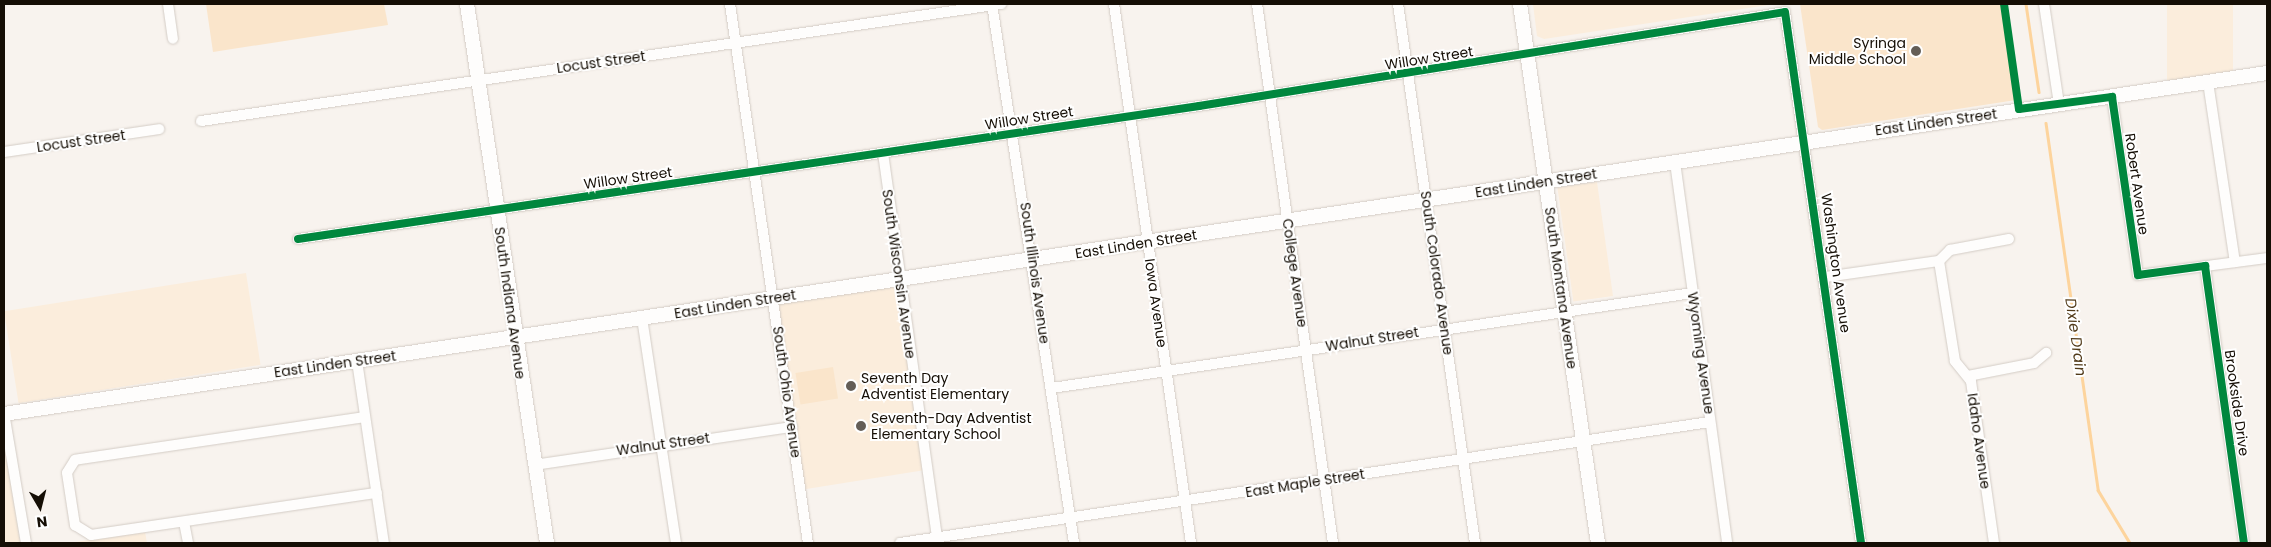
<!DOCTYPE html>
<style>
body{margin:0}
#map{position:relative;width:2271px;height:547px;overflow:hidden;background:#f8f3ee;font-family:Poppins,sans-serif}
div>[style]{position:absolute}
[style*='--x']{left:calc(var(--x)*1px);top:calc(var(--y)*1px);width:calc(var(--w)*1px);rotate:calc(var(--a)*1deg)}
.built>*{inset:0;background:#fbeddc;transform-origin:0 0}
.green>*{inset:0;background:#fae5cb;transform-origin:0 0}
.stream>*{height:2.5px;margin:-1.25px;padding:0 1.25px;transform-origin:1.25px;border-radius:1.25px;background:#fdd49d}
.roads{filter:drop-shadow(0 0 1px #d3ccc5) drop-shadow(0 0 1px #d3ccc5)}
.street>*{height:10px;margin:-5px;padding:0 5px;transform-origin:5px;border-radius:5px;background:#fefdfc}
.secondary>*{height:14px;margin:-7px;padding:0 7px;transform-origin:7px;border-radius:7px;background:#fefdfc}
.cycleway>*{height:8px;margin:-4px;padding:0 4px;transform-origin:4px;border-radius:4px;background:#00873e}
.dots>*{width:14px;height:14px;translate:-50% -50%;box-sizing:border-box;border:2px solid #fff;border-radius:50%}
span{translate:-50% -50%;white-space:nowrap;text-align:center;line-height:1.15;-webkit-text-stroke:4px #fff;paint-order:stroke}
.poi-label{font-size:14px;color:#150e05}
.right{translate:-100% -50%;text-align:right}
.left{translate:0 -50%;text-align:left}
.street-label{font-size:14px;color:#150e05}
.water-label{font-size:15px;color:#513a19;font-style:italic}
.frame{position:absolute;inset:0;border:5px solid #150e05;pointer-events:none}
.north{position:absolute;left:15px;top:482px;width:50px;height:50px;-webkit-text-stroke:4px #fff;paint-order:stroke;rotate:172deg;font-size:14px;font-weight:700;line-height:20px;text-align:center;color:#150e05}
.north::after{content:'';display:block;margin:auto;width:18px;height:22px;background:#150e05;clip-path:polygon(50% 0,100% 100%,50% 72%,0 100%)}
</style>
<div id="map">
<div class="built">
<div style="clip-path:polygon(1533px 4px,1775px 4px,1544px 39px,1537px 36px)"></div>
<div style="left:2167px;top:4px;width:66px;height:76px"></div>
<div style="left:1597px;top:182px;width:115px;height:40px;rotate:82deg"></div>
<div style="left:246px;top:273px;width:93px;height:245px;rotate:81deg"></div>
<div style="left:898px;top:279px;width:193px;height:125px;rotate:81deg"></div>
<div style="clip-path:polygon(4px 443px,18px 529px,20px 543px,4px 543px)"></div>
<div style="clip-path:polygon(145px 532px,147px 543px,68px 543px)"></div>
</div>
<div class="green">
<div style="clip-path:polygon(206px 4px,384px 4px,388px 25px,213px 52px)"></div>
<div style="clip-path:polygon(1800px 4px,2002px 4px,2016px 100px,1822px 130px,1818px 127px)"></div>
<div style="left:833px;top:367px;width:32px;height:38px;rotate:81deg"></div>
</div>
<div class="stream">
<div style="--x:2026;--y:4;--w:89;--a:81.6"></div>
<div style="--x:2046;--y:123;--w:371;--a:81.9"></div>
<div style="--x:2098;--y:490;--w:62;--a:58.9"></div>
</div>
<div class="roads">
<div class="street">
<div style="--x:168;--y:4;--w:35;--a:82"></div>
<div style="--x:730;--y:4;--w:545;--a:81.77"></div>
<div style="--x:992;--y:4;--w:545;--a:81.35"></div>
<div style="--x:1114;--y:4;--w:544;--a:81.87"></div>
<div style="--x:1257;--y:4;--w:544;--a:81.97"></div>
<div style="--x:1398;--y:4;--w:544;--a:81.87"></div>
<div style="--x:2044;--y:4;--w:101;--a:81.5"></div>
<div style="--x:2208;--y:82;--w:182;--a:81.5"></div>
<div style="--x:2112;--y:97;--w:180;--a:81.7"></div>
<div style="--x:2138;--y:275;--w:130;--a:-7.5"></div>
<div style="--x:201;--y:121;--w:809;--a:-8.32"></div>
<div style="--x:4;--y:152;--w:157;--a:-8.4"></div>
<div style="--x:883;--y:153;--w:394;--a:82"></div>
<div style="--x:1675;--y:162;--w:385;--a:82.2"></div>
<div style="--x:298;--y:239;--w:911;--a:-8.4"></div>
<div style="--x:1199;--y:106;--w:593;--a:-9.11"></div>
<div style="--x:1785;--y:12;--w:536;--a:81.85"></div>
<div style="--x:2205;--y:266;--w:280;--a:82"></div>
<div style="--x:1825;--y:277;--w:115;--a:-8"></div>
<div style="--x:642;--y:318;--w:228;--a:81.4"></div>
<div style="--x:357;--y:361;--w:184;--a:81.6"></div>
<div style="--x:1968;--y:376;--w:67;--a:-11.1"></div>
<div style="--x:2034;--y:363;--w:16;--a:-40"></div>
<div style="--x:1052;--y:388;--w:647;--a:-8.44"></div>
<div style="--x:4;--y:413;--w:132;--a:80.4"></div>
<div style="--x:365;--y:417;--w:293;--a:171.6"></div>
<div style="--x:75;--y:460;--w:15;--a:122"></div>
<div style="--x:67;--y:473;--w:53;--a:81.3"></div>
<div style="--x:75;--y:525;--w:19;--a:32"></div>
<div style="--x:91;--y:535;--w:289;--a:-8.4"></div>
<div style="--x:534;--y:465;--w:261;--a:-8.4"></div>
<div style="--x:184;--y:522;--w:21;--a:79"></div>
<div style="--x:900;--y:543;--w:819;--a:-8.5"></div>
<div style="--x:1994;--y:543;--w:164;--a:-98.1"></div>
<div style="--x:1971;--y:381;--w:26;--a:-129"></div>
<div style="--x:1955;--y:361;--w:101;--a:-99.1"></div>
<div style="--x:1939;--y:261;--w:16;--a:-45"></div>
<div style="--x:1950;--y:250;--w:60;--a:-10.6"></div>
</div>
<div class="secondary">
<div style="--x:467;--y:4;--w:545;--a:81.56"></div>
<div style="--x:1520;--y:4;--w:545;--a:81.77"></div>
<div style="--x:4;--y:414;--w:2289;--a:-8.57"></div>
</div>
</div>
<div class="cycleway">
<div style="--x:2004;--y:4;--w:106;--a:81.9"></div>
<div style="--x:2019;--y:109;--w:94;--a:-7.4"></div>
<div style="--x:2112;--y:97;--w:180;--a:81.7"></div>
<div style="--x:2138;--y:275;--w:68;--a:-7.7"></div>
<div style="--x:2205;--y:266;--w:280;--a:82"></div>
<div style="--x:298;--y:239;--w:911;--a:-8.4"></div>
<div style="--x:1199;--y:106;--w:593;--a:-9.11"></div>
<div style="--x:1785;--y:12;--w:536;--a:81.85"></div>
</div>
<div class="dots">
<div style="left:1916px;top:51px;background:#645e57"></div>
<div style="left:851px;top:386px;background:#645e57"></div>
<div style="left:861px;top:426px;background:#645e57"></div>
</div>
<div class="poi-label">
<span class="right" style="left:1906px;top:51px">Syringa<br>Middle School</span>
<span class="left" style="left:861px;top:386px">Seventh Day<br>Adventist Elementary</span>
<span class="left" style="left:871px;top:426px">Seventh-Day Adventist<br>Elementary School</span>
</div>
<div class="street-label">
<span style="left:1429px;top:58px;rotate:-9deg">Willow Street</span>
<span style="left:601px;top:62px;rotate:-8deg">Locust Street</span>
<span style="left:1029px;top:118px;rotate:-9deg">Willow Street</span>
<span style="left:1936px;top:122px;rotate:-8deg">East Linden Street</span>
<span style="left:81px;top:141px;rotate:-8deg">Locust Street</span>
<span style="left:628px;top:178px;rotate:-8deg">Willow Street</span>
<span style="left:1536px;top:183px;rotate:-9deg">East Linden Street</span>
<span style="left:2137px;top:184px;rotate:82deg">Robert Avenue</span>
<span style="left:1136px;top:244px;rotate:-9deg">East Linden Street</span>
<span style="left:1836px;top:263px;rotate:82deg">Washington Avenue</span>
<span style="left:1035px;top:273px;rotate:82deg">South Illinois Avenue</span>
<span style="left:1295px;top:273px;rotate:82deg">College Avenue</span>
<span style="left:1437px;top:273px;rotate:82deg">South Colorado Avenue</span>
<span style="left:899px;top:274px;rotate:82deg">South Wisconsin Avenue</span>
<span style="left:1561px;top:288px;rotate:82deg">South Montana Avenue</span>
<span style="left:510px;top:303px;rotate:82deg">South Indiana Avenue</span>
<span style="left:1156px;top:303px;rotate:82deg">Iowa Avenue</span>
<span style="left:735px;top:304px;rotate:-9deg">East Linden Street</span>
<span style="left:1372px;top:339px;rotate:-9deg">Walnut Street</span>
<span style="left:1701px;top:353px;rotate:82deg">Wyoming Avenue</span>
<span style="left:335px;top:364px;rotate:-8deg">East Linden Street</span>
<span style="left:787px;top:392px;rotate:82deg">South Ohio Avenue</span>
<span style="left:2237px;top:403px;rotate:82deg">Brookside Drive</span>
<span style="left:1979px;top:441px;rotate:82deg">Idaho Avenue</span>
<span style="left:663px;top:444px;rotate:-8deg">Walnut Street</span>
<span style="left:1305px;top:483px;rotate:-9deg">East Maple Street</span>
</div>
<div class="water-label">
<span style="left:2076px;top:337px;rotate:82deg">Dixie Drain</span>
</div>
<div class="frame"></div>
<div class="north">N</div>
</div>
